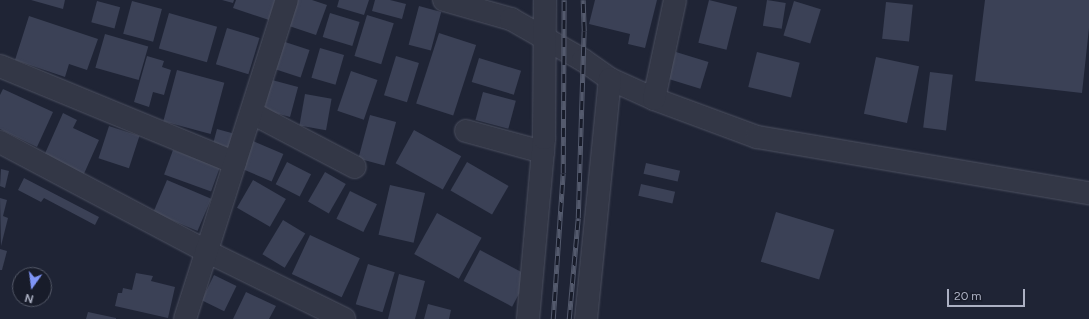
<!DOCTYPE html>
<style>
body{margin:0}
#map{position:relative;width:1089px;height:319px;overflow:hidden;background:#1f2435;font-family:Figtree,sans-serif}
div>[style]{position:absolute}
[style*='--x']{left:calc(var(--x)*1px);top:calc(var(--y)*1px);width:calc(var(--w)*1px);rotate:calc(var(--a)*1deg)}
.building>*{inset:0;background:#3b4156;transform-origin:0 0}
.roads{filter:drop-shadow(0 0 1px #4d5161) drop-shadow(0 0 1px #4d5161)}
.minor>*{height:22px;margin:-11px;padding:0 11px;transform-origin:11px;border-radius:11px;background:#333746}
.rail>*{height:4.5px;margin-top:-2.25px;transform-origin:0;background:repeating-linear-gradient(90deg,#181c2a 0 9px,#545a6d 0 18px);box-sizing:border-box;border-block:1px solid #545a6d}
span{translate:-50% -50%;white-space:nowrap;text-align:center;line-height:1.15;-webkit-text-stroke:4px #181c2a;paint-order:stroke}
.north{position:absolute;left:12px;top:267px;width:40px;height:40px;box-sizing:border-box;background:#181c2a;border:1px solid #535867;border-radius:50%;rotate:194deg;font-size:11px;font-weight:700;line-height:16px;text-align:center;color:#acb1c3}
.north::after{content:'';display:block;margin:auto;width:14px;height:18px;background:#7f95f6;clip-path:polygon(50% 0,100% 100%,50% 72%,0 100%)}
.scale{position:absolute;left:947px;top:289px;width:78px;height:18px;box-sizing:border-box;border:2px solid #acb1c3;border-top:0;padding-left:5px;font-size:12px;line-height:14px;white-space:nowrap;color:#acb1c3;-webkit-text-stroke:3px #181c2a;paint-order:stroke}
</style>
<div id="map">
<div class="building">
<div style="clip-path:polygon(31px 0,65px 0,63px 9px)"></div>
<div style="clip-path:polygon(222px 0,234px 0,233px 3px)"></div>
<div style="clip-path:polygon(236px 0,275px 0,269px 20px,233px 8px)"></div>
<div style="clip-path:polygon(294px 0,312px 0,327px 5px,316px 35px,286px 25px)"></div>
<div style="clip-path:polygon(339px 0,369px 0,364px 15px,337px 7px)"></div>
<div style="clip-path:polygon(375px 0,390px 0,406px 4px,402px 19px,372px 11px)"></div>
<div style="clip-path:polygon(595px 0,657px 0,645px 48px,628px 44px,630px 34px,589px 24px)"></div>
<div style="left:709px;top:0;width:29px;height:44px;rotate:14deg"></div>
<div style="left:767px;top:0;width:19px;height:26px;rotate:9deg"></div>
<div style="clip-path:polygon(985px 0,1089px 0,1089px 28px,1082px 93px,975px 81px)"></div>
<div style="left:97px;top:1px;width:24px;height:22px;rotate:15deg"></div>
<div style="left:132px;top:1px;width:31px;height:34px;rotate:15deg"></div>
<div style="left:794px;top:1px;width:28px;height:36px;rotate:17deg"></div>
<div style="left:886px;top:2px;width:27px;height:37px;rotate:6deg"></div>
<div style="left:419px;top:6px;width:23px;height:40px;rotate:15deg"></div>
<div style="left:169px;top:13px;width:50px;height:37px;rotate:16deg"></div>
<div style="left:330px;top:13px;width:31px;height:25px;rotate:17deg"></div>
<div style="left:367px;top:15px;width:28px;height:43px;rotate:17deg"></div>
<div style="clip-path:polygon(29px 16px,98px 39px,87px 70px,69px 64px,65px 77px,15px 60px)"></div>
<div style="left:227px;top:28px;width:34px;height:38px;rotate:17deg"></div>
<div style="left:439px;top:33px;width:39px;height:74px;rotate:18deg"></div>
<div style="left:105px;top:34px;width:45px;height:35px;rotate:16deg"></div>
<div style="left:282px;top:41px;width:29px;height:29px;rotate:18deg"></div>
<div style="left:320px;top:48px;width:25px;height:31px;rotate:16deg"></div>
<div style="left:676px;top:52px;width:34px;height:28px;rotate:17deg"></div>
<div style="left:757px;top:52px;width:44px;height:36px;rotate:14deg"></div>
<div style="clip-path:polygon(147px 56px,164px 61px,162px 67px,171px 70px,164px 95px,153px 92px,149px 107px,134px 102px)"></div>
<div style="left:396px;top:56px;width:24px;height:41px;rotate:17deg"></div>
<div style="left:876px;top:57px;width:44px;height:58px;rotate:12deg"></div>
<div style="left:479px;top:58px;width:44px;height:25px;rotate:17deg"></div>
<div style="left:177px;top:70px;width:49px;height:53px;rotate:15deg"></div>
<div style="left:351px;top:71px;width:28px;height:42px;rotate:19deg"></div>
<div style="left:930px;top:72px;width:23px;height:56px;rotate:7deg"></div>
<div style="left:272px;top:80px;width:27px;height:31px;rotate:15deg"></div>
<div style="clip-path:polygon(3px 89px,53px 112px,37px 147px,0 129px,0 95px)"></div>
<div style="left:483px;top:92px;width:34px;height:29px;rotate:15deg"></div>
<div style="left:305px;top:94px;width:27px;height:32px;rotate:10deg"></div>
<div style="clip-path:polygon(63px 113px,77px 120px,73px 128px,99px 140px,83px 176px,43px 158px)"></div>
<div style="left:370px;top:115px;width:27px;height:45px;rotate:15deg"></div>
<div style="left:109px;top:126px;width:32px;height:34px;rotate:18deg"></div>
<div style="left:217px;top:129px;width:16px;height:15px;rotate:15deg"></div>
<div style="left:414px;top:130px;width:54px;height:38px;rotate:29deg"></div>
<div style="left:253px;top:141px;width:33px;height:30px;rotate:23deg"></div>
<div style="left:173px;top:150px;width:50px;height:26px;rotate:20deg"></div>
<div style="left:287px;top:162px;width:27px;height:25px;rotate:27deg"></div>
<div style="left:467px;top:162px;width:48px;height:33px;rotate:30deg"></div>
<div style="left:646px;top:163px;width:35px;height:11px;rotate:13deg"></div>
<div style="clip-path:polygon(1px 169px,9px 171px,5px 188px,0 186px)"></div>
<div style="left:325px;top:172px;width:24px;height:34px;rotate:30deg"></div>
<div style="clip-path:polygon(24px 178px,99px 217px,95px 225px,44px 198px,41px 202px,18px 190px)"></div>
<div style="left:167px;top:180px;width:48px;height:35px;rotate:23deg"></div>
<div style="left:253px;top:180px;width:38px;height:32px;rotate:30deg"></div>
<div style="left:641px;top:184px;width:35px;height:12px;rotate:13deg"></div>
<div style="left:390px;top:185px;width:36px;height:51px;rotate:13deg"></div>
<div style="left:350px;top:191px;width:30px;height:31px;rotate:26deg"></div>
<div style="clip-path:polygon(0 198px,7px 200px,3px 216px,8px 218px,1px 246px)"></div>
<div style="left:776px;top:212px;width:61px;height:52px;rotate:17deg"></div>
<div style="left:437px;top:213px;width:51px;height:47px;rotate:29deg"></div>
<div style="left:283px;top:220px;width:26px;height:40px;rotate:31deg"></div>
<div style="left:310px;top:235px;width:55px;height:43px;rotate:25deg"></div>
<div style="clip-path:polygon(0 249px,7px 251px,2px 270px,0 270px)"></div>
<div style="left:480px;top:250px;width:55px;height:35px;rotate:28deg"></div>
<div style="left:368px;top:264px;width:28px;height:42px;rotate:17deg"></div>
<div style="clip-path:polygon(136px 273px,153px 276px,151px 281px,175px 287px,168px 318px,115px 306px,118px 293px,122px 293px,123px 288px,132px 290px)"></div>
<div style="clip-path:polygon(399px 274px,425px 281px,415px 319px,388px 319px)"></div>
<div style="left:214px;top:275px;width:25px;height:28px;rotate:26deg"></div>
<div style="clip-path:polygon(246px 292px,276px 306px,269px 319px,233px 319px)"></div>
<div style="clip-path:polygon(428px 304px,451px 310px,449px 319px,424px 319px)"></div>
<div style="clip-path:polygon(88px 312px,116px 318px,116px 319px,86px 319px)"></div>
</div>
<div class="roads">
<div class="minor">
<div style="--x:444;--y:0;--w:70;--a:15.8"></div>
<div style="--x:511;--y:19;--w:83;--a:29.7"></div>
<div style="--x:583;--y:60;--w:33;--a:35"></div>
<div style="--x:610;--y:79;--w:48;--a:24.4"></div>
<div style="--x:654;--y:99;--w:110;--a:20.3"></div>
<div style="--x:757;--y:137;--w:337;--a:9.6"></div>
<div style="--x:0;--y:66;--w:254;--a:22.4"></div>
<div style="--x:654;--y:99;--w:101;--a:-78"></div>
<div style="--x:252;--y:113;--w:116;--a:27.7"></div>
<div style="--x:466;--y:131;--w:80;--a:15.3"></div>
<div style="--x:0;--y:142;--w:233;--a:27.9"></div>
<div style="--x:206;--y:251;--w:154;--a:26.2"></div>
<div style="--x:185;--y:319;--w:335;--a:-72.3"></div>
<div style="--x:528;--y:319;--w:182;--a:-84.9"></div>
<div style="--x:544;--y:138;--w:138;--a:-89.6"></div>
<div style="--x:586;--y:319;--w:241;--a:-84.3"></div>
</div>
</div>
<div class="rail">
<div style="--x:553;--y:319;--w:146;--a:-86.1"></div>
<div style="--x:563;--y:173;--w:173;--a:-89.7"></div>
<div style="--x:569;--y:319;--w:101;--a:-84.9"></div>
<div style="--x:578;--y:218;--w:187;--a:-88.2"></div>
<div style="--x:584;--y:31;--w:31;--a:-92"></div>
</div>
<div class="north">N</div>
<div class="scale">20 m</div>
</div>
